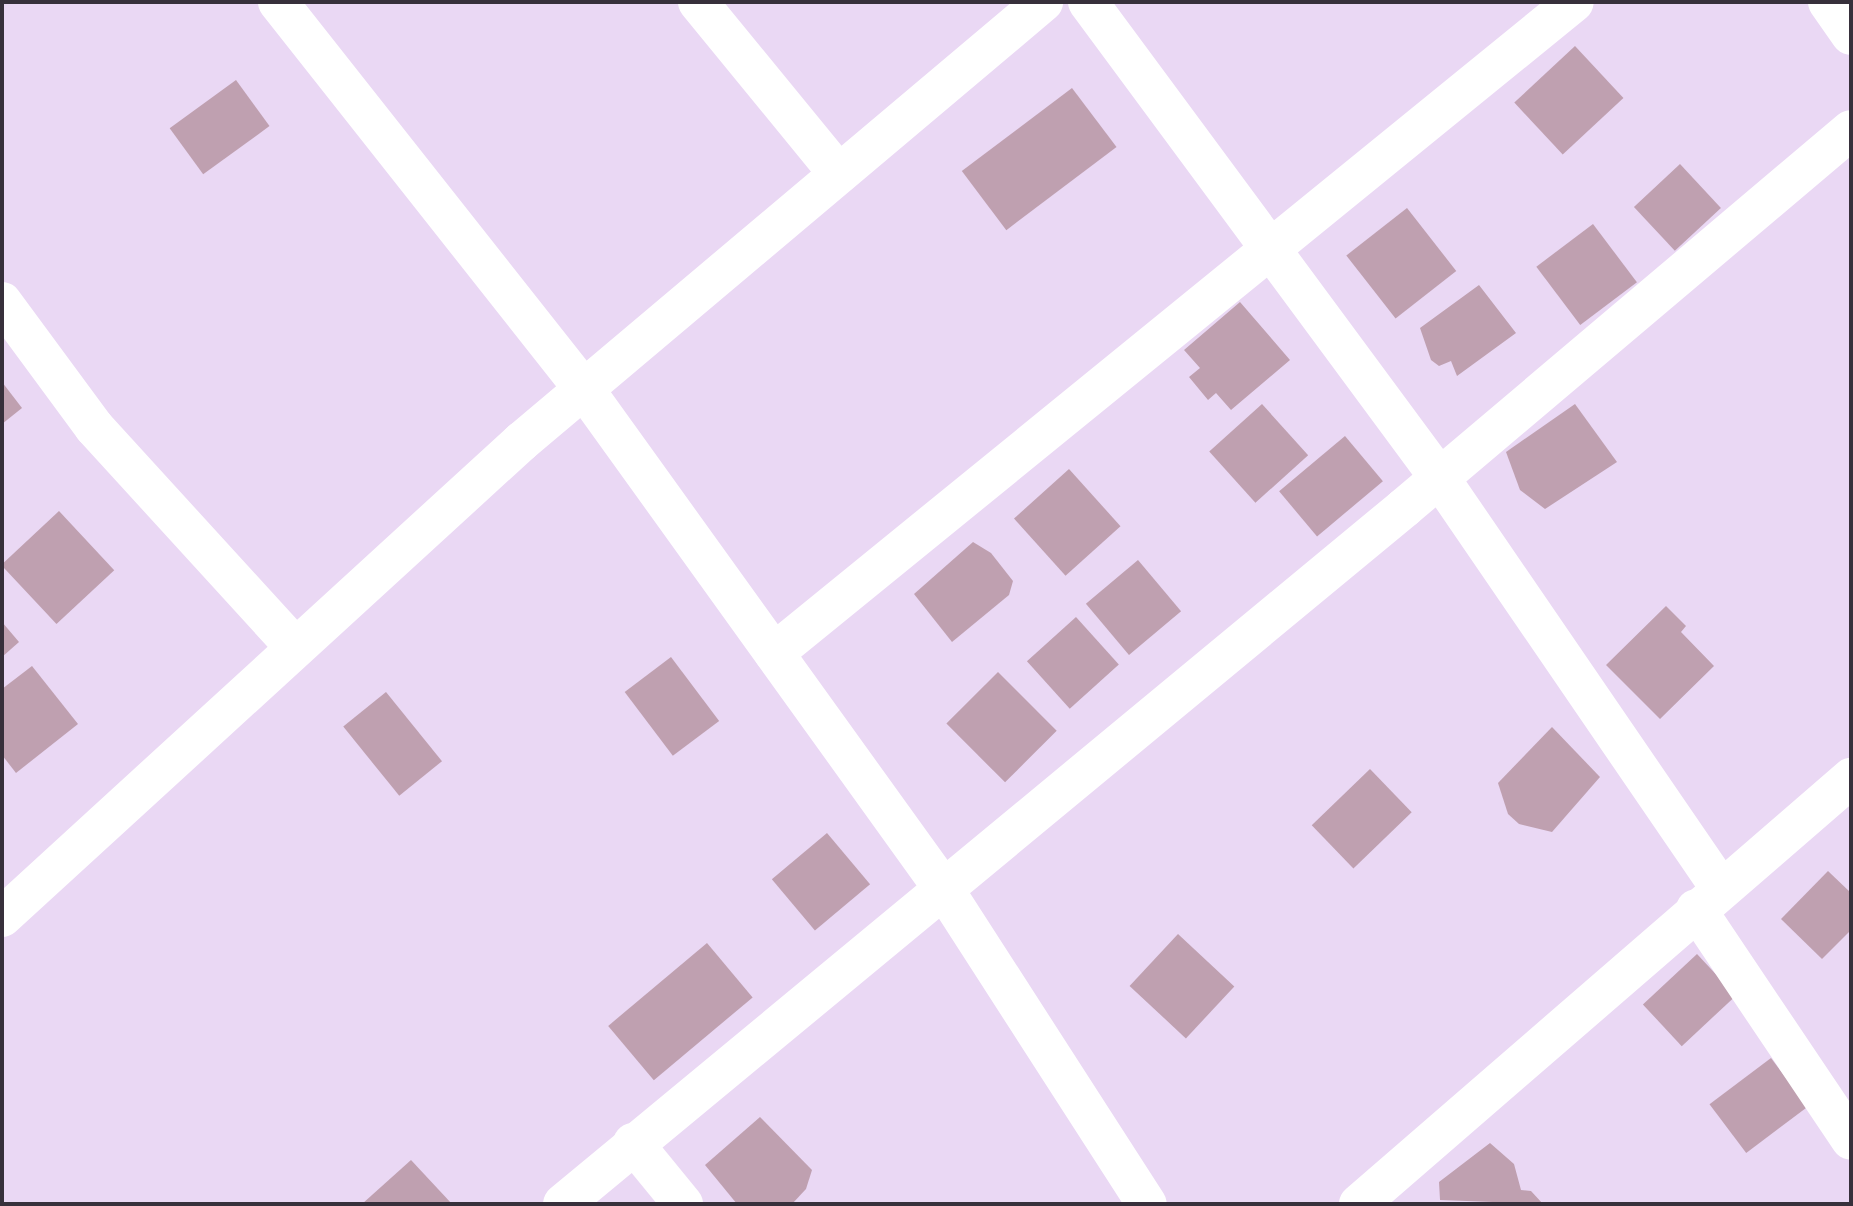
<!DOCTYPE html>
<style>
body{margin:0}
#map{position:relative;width:1853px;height:1206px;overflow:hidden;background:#ead8f4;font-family:Ubuntu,sans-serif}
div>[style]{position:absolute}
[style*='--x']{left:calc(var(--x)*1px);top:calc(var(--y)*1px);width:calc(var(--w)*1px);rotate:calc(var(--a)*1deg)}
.building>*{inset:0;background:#bfa0b0;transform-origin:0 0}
.minor>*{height:40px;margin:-20px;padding:0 20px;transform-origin:20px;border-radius:20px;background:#fff}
span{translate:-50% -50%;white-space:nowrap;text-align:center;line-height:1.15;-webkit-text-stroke:6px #fff;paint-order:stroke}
.frame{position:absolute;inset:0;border:4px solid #37303b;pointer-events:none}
</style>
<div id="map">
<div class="building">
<div style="left:1575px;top:46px;width:71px;height:83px;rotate:47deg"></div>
<div style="left:236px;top:80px;width:57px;height:82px;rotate:54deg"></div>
<div style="left:1072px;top:88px;width:74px;height:138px;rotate:53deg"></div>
<div style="left:1680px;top:164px;width:60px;height:63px;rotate:47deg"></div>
<div style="left:1407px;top:208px;width:80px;height:77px;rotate:52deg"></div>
<div style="left:1593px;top:224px;width:73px;height:71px;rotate:53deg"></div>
<div style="clip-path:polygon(1479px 285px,1516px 333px,1457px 376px,1451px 361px,1439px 366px,1431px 360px,1420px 328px)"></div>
<div style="clip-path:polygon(1240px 302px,1290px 360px,1231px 410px,1216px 393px,1208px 400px,1189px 377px,1200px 368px,1184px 350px)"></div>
<div style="clip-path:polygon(2px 382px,22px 408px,2px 424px)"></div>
<div style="left:1262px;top:404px;width:69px;height:71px;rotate:48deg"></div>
<div style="clip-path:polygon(1575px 404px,1617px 462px,1545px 509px,1520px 490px,1506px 452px)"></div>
<div style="left:1345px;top:436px;width:59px;height:86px;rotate:50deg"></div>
<div style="left:1069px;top:469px;width:77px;height:74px;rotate:48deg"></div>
<div style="left:59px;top:511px;width:81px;height:79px;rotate:47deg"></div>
<div style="clip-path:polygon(973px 542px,991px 553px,1013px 581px,1009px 595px,952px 642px,914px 594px)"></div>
<div style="left:1138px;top:560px;width:67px;height:68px;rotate:50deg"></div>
<div style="clip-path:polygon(1666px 606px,1686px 626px,1681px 632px,1714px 666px,1660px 719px,1606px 665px)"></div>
<div style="left:1076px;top:617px;width:64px;height:66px;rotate:48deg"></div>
<div style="clip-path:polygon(2px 622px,19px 642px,2px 657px)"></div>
<div style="left:671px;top:657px;width:80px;height:58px;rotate:53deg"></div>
<div style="clip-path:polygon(32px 666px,78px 724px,16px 773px,2px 755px,2px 689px)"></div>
<div style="left:998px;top:672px;width:83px;height:73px;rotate:45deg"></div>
<div style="left:386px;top:692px;width:89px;height:55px;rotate:51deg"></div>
<div style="clip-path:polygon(1552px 727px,1600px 777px,1552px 832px,1519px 824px,1508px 814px,1498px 783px)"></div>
<div style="left:1370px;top:769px;width:60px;height:81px;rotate:46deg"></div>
<div style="left:827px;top:833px;width:67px;height:72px;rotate:50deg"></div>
<div style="clip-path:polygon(1828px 871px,1851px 893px,1851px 930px,1822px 959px,1781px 919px)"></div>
<div style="left:1178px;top:934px;width:77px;height:71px;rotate:43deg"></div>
<div style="left:707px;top:943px;width:71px;height:129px;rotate:50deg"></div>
<div style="left:1697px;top:954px;width:57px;height:74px;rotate:47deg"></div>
<div style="left:1771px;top:1058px;width:61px;height:77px;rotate:53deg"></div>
<div style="clip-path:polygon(760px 1117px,812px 1170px,806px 1189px,792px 1204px,737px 1204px,705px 1165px)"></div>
<div style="clip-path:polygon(1490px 1143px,1514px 1164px,1521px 1190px,1531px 1191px,1543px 1204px,1440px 1200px,1439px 1182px)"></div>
<div style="clip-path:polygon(411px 1160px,452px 1204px,362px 1204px)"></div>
</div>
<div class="minor">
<div style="--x:278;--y:2;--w:493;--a:51.7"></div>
<div style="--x:584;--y:389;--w:615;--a:54.27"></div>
<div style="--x:943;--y:888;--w:376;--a:57.2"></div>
<div style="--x:698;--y:2;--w:222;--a:50.7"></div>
<div style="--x:1088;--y:2;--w:591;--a:53.54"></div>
<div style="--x:1439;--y:477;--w:498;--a:55.6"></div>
<div style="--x:1828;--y:2;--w:40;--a:55.1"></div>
<div style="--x:2;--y:302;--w:155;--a:53.6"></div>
<div style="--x:94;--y:427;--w:299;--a:47.6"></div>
<div style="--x:774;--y:653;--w:1031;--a:-39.14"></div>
<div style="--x:1696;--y:909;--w:278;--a:56.1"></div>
<div style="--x:2;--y:917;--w:704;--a:-42.47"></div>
<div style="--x:521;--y:442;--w:683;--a:-40.13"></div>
<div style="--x:633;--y:1143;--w:79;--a:50.7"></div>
<div style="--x:563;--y:1204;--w:1092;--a:-39.61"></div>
<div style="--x:1404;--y:508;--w:585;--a:-40.22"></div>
<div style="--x:1359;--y:1204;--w:651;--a:-40.89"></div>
</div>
<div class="frame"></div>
</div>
